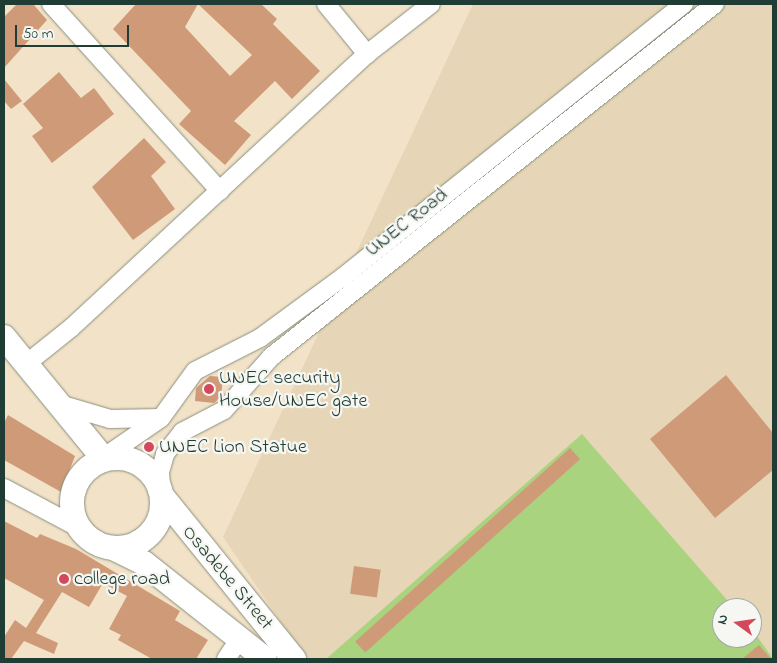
<!DOCTYPE html>
<style>
body{margin:0}
#map{position:relative;width:777px;height:663px;overflow:hidden;background:#f2e2c8;font-family:"Indie Flower",sans-serif}
div>[style]{position:absolute}
[style*='--x']{left:calc(var(--x)*1px);top:calc(var(--y)*1px);width:calc(var(--w)*1px);rotate:calc(var(--a)*1deg)}
.built>*{inset:0;background:#e6d6b7}
.green>*{inset:0;background:#aad37f}
.building>*{inset:0;background:#cf9a77;transform-origin:0 0}
.roads{filter:drop-shadow(0 0 1px #88907e) drop-shadow(0 0 1px #88907e)}
.minor>*{height:18px;margin:-9px;padding:0 9px;transform-origin:9px;border-radius:9px;background:#fff}
.secondary>*{height:24px;margin:-12px;padding:0 12px;transform-origin:12px;border-radius:12px;background:#fff}
.secondary>.ring{margin:-12px;padding:0;box-sizing:content-box;background:none;border:24px solid #fff;border-radius:50%}
.dots>*{width:14px;height:14px;translate:-50% -50%;box-sizing:border-box;border:2px solid #f6f6f2;border-radius:50%}
span{translate:-50% -50%;white-space:nowrap;text-align:center;line-height:1.15;-webkit-text-stroke:4.5px #f6f6f2;paint-order:stroke}
.street-label{font-size:20px;color:#1f3d34}
.poi-label{font-size:20px;color:#1f3d34}
.left{translate:0 -50%;text-align:left}
.frame{position:absolute;inset:0;border:5px solid #1f3d34;pointer-events:none}
.north{position:absolute;left:712px;top:598px;width:50px;height:50px;box-sizing:border-box;background:#f6f6f2;border:1px solid #a0aca6;border-radius:50%;rotate:284deg;font-size:14px;font-weight:700;line-height:20px;text-align:center;color:#1f3d34}
.north::after{content:'';display:block;margin:auto;width:18px;height:22px;background:#d1495b;clip-path:polygon(50% 0,100% 100%,50% 72%,0 100%)}
.scale{position:absolute;left:15px;top:25px;width:114px;height:22px;box-sizing:border-box;border:2px solid #1f3d34;border-top:0;padding-left:6px;font-size:15px;line-height:18px;white-space:nowrap;color:#1f3d34;-webkit-text-stroke:4px #f6f6f2;paint-order:stroke}
</style>
<div id="map">
<div class="built">
<div style="clip-path:polygon(evenodd,473px 4px,773px 4px,773px 659px,306px 659px,223px 537px,473px 4px,722px 608px,752px 608px,752px 638px,722px 638px,722px 608px)"></div>
</div>
<div class="green">
<div style="clip-path:polygon(582px 434px,734px 608px,722px 608px,722px 638px,752px 638px,752px 629px,773px 659px,326px 659px)"></div>
</div>
<div class="building">
<div style="clip-path:polygon(17px 4px,33px 4px,47px 20px,4px 68px,4px 17px)"></div>
<div style="clip-path:polygon(136px 4px,198px 4px,185px 27px,230px 76px,252px 55px,198px 4px,261px 4px,277px 19px,273px 24px,320px 71px,292px 99px,275px 81px,234px 121px,251px 135px,225px 165px,179px 124px,191px 111px,113px 29px)"></div>
<div style="clip-path:polygon(59px 72px,81px 98px,94px 88px,114px 114px,52px 163px,32px 136px,43px 128px,23px 104px)"></div>
<div style="clip-path:polygon(4px 79px,22px 101px,11px 109px,4px 101px)"></div>
<div style="clip-path:polygon(144px 138px,166px 162px,151px 176px,175px 209px,133px 240px,92px 187px)"></div>
<div style="clip-path:polygon(726px 375px,773px 433px,773px 470px,715px 518px,650px 439px)"></div>
<div style="clip-path:polygon(210px 376px,223px 377px,221px 397px,214px 403px,195px 401px,196px 388px)"></div>
<div style="clip-path:polygon(8px 415px,75px 456px,61px 492px,4px 460px,4px 423px)"></div>
<div style="left:570px;top:448px;width:15px;height:289px;rotate:48deg"></div>
<div style="clip-path:polygon(4px 521px,37px 538px,40px 534px,76px 549px,180px 611px,175px 620px,208px 640px,196px 659px,152px 659px,118px 640px,121px 635px,109px 629px,127px 596px,103px 583px,89px 607px,62px 592px,36px 633px,58px 643px,54px 654px,24px 641px,11px 659px,4px 659px,4px 637px,15px 620px,26px 628px,44px 600px,4px 578px)"></div>
<div style="left:354px;top:566px;width:27px;height:28px;rotate:8deg"></div>
<div style="clip-path:polygon(759px 645px,771px 659px,742px 659px)"></div>
</div>
<div class="roads">
<div class="minor">
<div style="--x:51;--y:4;--w:252;--a:47.9"></div>
<div style="--x:326;--y:4;--w:65;--a:50.6"></div>
<div style="--x:26;--y:364;--w:58;--a:-38.7"></div>
<div style="--x:71;--y:328;--w:403;--a:-42.8"></div>
<div style="--x:367;--y:54;--w:81;--a:-38"></div>
<div style="--x:59;--y:404;--w:53;--a:16.4"></div>
<div style="--x:110;--y:419;--w:51;--a:-1.1"></div>
<div style="--x:103;--y:458;--w:70;--a:-34.6"></div>
<div style="--x:161;--y:418;--w:58;--a:-54.1"></div>
<div style="--x:195;--y:371;--w:73;--a:-26.9"></div>
<div style="--x:260;--y:338;--w:103;--a:-36.3"></div>
<div style="--x:343;--y:277;--w:437;--a:-38.7"></div>
<div style="--x:4;--y:488;--w:87;--a:28"></div>
<div style="--x:162;--y:496;--w:24;--a:-95"></div>
<div style="--x:160;--y:472;--w:19;--a:-74"></div>
<div style="--x:165;--y:454;--w:28;--a:-52"></div>
<div style="--x:182;--y:432;--w:47;--a:-27.6"></div>
<div style="--x:224;--y:410;--w:71;--a:-48.4"></div>
<div style="--x:271;--y:357;--w:567;--a:-38.49"></div>
<div style="--x:226;--y:659;--w:27;--a:-56"></div>
</div>
<div class="secondary">
<div style="--x:4;--y:337;--w:156;--a:50.7"></div>
<div class="ring" style="left:72px;top:458px;width:66px;height:66px"></div>
<div style="--x:162;--y:496;--w:210;--a:51"></div>
<div style="--x:113;--y:548;--w:34;--a:26"></div>
<div style="--x:144;--y:563;--w:154;--a:38.4"></div>
</div>
</div>
<div class="dots">
<div style="left:209px;top:389px;background:#d1495b"></div>
<div style="left:149px;top:447px;background:#d1495b"></div>
<div style="left:64px;top:579px;background:#d1495b"></div>
</div>
<div class="street-label">
<span style="left:407px;top:223px;rotate:-38deg">UNEC Road</span>
<span style="left:227px;top:578px;rotate:50deg">Osadebe Street</span>
</div>
<div class="poi-label">
<span class="left" style="left:219px;top:390px">UNEC security<br>House/UNEC gate</span>
<span class="left" style="left:159px;top:447px">UNEC Lion Statue</span>
<span class="left" style="left:74px;top:579px">college road</span>
</div>
<div class="frame"></div>
<div class="north">N</div>
<div class="scale">50 m</div>
</div>
